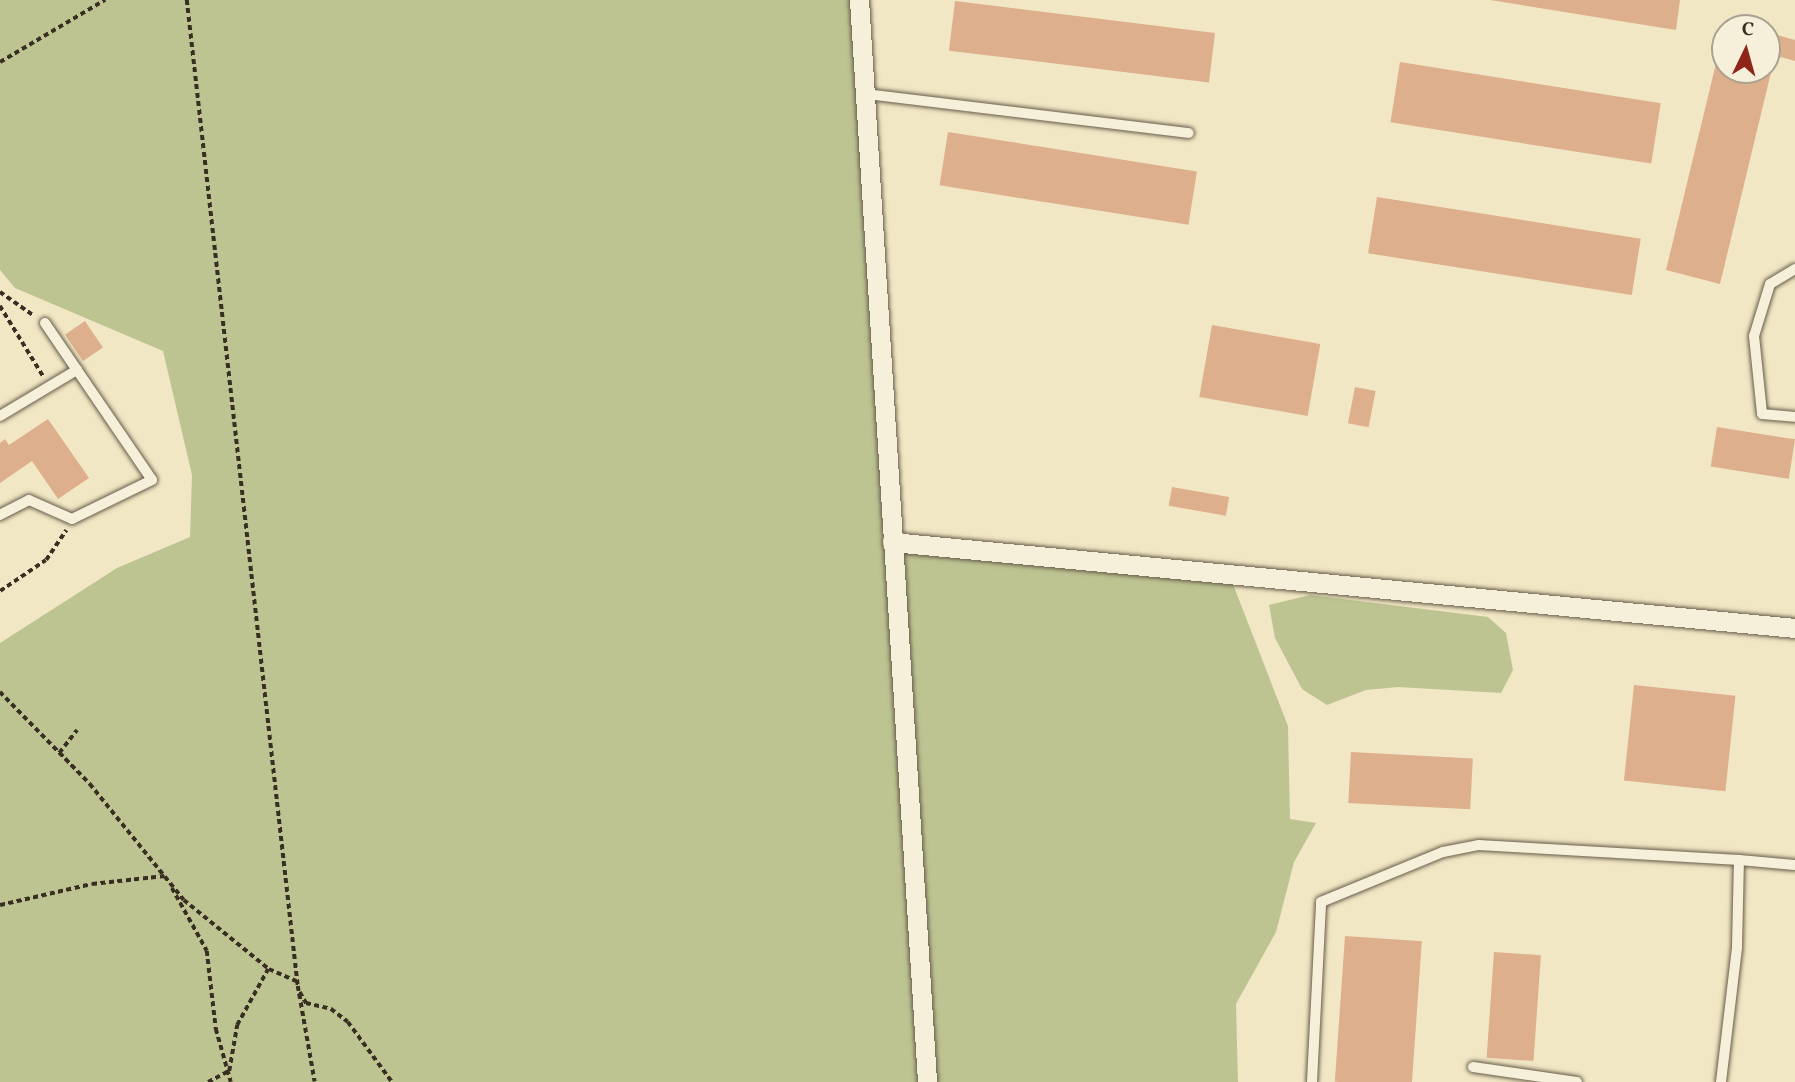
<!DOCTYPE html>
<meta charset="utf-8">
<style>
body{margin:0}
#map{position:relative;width:1795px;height:1082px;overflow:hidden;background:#f1e7c4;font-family:Vollkorn,serif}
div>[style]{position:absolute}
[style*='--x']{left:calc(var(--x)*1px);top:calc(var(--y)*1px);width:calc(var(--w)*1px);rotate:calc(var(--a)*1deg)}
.green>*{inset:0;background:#bdc492}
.building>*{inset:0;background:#deaf8c;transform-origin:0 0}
.path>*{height:3.5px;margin-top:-1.75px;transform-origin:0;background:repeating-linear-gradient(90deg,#392e22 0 5px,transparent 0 8.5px)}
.roads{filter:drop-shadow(0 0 2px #675c4a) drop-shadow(0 0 2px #675c4a)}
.lane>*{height:10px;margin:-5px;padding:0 5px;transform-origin:5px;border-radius:5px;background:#f6efd9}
.street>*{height:19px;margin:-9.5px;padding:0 9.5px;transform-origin:9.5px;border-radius:9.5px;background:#f6efd9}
span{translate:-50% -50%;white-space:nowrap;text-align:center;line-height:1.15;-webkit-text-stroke:6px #f6efd9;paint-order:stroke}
.north{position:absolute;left:1711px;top:14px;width:70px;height:70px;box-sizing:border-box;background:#f6efd9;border:2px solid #aaa290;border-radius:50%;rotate:5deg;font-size:19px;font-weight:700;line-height:28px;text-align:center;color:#392e22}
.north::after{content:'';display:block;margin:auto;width:24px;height:32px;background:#8f2418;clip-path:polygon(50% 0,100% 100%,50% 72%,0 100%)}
</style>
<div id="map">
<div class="green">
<div style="clip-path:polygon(0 0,858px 0,892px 542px,1229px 574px,1288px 726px,1290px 819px,1316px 823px,1294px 862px,1276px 932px,1236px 1004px,1238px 1082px,0 1082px,0 643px,117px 568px,190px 537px,192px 475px,163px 351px,15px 288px,0 270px)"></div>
<div style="clip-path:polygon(1310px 595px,1488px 617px,1506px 633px,1513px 670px,1501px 693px,1398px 687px,1366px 690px,1327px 705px,1302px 689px,1275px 638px,1269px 605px)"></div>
</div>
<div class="building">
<div style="clip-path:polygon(1490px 0,1680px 0,1676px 30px)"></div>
<div style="left:955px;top:1px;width:262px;height:50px;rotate:7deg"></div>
<div style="clip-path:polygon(1767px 32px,1795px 40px,1795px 61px,1767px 53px)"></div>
<div style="clip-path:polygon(1720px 47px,1725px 48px,1725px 70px,1767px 70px,1767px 58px,1774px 60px,1720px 284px,1666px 270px)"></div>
<div style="left:1400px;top:62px;width:264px;height:61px;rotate:9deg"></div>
<div style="left:948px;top:132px;width:252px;height:54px;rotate:9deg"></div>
<div style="left:1377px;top:197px;width:267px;height:57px;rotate:9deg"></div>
<div style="left:85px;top:321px;width:32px;height:24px;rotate:56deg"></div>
<div style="left:1212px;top:325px;width:110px;height:73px;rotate:10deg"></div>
<div style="left:1355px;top:387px;width:21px;height:37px;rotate:11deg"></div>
<div style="clip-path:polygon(48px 419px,89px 478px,58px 499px,32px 461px,0 483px,0 443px,5px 439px,9px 445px)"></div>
<div style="left:1717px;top:427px;width:79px;height:40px;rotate:9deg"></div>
<div style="left:1172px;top:487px;width:58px;height:19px;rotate:10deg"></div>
<div style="left:1634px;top:685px;width:102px;height:96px;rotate:6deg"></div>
<div style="left:1351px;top:752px;width:122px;height:51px;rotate:3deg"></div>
<div style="left:1345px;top:936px;width:77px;height:146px;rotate:4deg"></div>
<div style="left:1494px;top:952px;width:47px;height:106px;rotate:4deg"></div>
</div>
<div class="path">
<div style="--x:187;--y:0;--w:992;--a:83.58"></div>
<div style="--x:298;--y:986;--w:97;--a:80"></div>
<div style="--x:0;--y:62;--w:122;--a:-30.6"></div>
<div style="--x:0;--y:292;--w:40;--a:34.9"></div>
<div style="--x:0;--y:306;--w:82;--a:58.4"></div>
<div style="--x:0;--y:591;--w:55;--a:-34"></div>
<div style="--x:46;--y:560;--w:36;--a:-56"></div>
<div style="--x:0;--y:692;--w:129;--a:45.6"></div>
<div style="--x:90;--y:784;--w:149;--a:51"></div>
<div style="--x:184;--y:900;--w:109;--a:39.1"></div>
<div style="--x:269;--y:969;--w:30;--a:24"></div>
<div style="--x:59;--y:753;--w:29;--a:-52"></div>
<div style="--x:172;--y:888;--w:72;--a:60.9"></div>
<div style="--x:207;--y:951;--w:79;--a:83.4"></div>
<div style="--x:216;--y:1029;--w:55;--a:74.2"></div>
<div style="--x:0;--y:905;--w:94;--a:-12.9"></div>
<div style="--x:92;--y:884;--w:73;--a:-6.3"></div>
<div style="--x:300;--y:992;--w:13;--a:61"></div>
<div style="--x:306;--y:1003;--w:26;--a:13"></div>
<div style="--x:331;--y:1009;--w:21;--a:37"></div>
<div style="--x:348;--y:1022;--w:74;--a:53.7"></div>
<div style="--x:208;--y:1082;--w:24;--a:-28"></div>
<div style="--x:229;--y:1071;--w:47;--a:-80.1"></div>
<div style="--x:237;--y:1025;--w:64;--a:-61"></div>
</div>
<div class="roads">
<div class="lane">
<div style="--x:866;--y:94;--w:325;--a:6.9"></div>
<div style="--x:1795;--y:269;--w:29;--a:149"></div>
<div style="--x:1770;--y:284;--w:54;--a:107.1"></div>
<div style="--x:1754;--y:336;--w:78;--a:84.1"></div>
<div style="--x:1762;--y:414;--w:33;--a:5"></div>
<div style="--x:45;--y:323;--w:57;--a:55.8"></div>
<div style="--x:0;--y:416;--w:90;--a:-30.9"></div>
<div style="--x:77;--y:370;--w:133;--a:55.7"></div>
<div style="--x:152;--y:480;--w:89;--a:154"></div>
<div style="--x:72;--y:519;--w:47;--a:-156.2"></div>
<div style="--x:29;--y:500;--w:33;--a:153"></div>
<div style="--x:1473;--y:1067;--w:105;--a:8.2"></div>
<div style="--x:1312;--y:1082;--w:180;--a:-87.1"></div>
<div style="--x:1321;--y:902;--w:132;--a:-22.3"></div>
<div style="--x:1443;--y:852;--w:37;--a:-11"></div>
<div style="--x:1479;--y:845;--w:260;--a:3.3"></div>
<div style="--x:1721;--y:1082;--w:136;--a:-83.2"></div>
<div style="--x:1737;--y:947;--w:87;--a:-88.7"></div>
<div style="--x:1739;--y:860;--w:56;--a:5.1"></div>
</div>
<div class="street">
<div style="--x:859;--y:0;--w:1084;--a:86.4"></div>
<div style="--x:892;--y:542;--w:907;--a:5.44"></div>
</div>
</div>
<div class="north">С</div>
</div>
